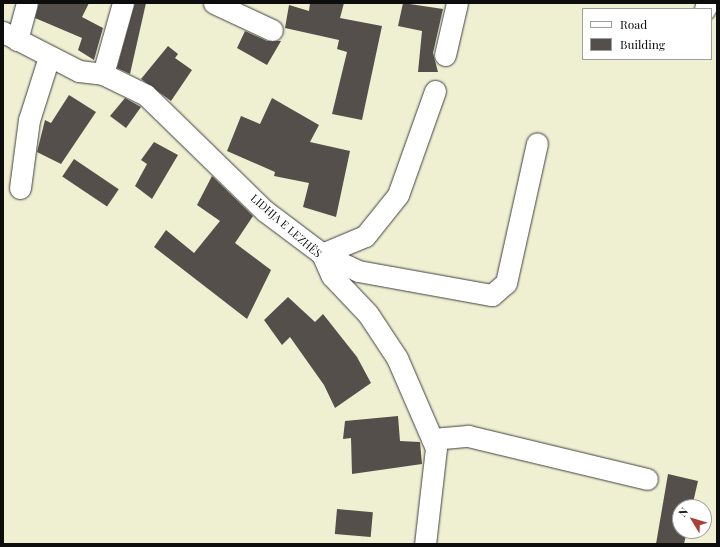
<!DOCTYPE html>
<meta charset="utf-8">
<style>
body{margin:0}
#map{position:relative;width:720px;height:547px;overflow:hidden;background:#fdfcef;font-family:"Playfair Display",serif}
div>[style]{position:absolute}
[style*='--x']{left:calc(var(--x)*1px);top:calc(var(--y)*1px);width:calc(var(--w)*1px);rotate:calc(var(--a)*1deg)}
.farmland>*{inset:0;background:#eff0d2}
.building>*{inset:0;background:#544f4b;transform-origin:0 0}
.roads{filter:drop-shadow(0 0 1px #404040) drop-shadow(0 0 1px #404040)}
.minor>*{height:21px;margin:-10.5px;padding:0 10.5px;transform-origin:10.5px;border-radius:10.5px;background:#fff}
span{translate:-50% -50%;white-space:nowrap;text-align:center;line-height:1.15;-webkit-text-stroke:4px #fff;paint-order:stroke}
.street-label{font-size:11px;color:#0d0d0d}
.frame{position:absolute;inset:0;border:4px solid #0d0d0d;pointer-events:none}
.legend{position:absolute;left:582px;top:8px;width:130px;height:52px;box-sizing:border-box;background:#fff;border:1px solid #9e9e9e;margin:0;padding:5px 7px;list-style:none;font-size:12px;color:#0d0d0d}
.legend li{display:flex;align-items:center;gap:8px;height:20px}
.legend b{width:20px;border:1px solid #9e9e9e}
.north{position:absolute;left:672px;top:499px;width:40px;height:40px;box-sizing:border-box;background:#fff;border:1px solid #9e9e9e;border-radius:50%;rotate:308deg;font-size:11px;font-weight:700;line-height:16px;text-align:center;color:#0d0d0d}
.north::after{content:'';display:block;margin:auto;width:14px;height:18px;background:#aa4037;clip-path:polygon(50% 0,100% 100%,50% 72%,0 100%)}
</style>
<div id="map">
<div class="farmland">
<div style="clip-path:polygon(evenodd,3px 3px,717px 3px,717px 544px,3px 544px,3px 3px,583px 9px,711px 9px,711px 59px,583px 59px,583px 9px,3px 3px,680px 507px,704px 507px,704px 531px,680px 531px,680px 507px)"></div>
</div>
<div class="building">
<div style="clip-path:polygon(39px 3px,89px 3px,82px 17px,103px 28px,94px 60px,78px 50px,82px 38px,35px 18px)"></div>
<div style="clip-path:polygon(135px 3px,146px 3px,130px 74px,117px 68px)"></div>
<div style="clip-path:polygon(310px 3px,344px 3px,340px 18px,382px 26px,362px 120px,332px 114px,347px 52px,337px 49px,339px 40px,285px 28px,289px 5px,309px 11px)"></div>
<div style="clip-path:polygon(403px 3px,443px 9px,433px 53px,438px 72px,418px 72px,422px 31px,398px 26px)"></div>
<div style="clip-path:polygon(245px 31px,267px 41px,281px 41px,267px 65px,237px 48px)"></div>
<div style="clip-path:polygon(168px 46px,178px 54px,175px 58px,192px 70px,171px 101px,141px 79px)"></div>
<div style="clip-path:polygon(69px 95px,96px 112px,61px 164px,37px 152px,45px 120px,51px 123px)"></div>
<div style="clip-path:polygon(125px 98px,141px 107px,126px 128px,110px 116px)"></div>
<div style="clip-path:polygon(272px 98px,319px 125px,310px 142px,350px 151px,336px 217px,303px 207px,309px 183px,274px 176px,275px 172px,227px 151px,241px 116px,260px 124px)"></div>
<div style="clip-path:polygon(154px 142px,178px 155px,152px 199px,135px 186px,147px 164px,141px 160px)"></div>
<div style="left:74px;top:159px;width:54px;height:21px;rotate:34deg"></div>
<div style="clip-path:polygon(212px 176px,253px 216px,235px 243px,271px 270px,247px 319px,154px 247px,166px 230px,194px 253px,220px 221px,197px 205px)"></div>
<div style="clip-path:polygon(288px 297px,315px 322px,323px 314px,357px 357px,371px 383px,335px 408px,324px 385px,290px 337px,282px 345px,264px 320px)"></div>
<div style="clip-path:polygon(398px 416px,400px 441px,420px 442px,422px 464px,352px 474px,351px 438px,343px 439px,345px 421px)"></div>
<div style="clip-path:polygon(668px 474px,698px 481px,692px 507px,680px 507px,680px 531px,687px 531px,684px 544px,656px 544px)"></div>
<div style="left:337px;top:509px;width:36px;height:25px;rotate:5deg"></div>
</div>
<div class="roads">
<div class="minor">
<div style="--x:214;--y:3;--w:64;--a:25"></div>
<div style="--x:705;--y:9;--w:6;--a:-72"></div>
<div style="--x:3;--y:32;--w:85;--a:27.2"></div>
<div style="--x:79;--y:71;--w:24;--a:7"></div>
<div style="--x:103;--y:74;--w:48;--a:26"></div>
<div style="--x:146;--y:95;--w:166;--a:44.3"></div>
<div style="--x:265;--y:211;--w:71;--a:37"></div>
<div style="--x:322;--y:254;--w:24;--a:66"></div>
<div style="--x:332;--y:276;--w:52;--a:46.5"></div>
<div style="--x:368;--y:314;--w:53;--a:56.6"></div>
<div style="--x:397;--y:358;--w:98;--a:66.6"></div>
<div style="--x:436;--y:448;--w:97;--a:96.5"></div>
<div style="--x:17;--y:40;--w:38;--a:-75"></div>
<div style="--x:445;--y:55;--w:53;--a:-77"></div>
<div style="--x:103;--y:74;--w:74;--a:-74.3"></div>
<div style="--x:435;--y:91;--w:110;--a:109.6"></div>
<div style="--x:398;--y:195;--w:53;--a:128.8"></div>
<div style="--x:365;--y:236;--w:47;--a:157.3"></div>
<div style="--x:322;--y:254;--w:40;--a:25"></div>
<div style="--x:358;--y:271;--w:136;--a:10.2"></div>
<div style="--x:492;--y:295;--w:18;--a:-41"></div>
<div style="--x:506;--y:283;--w:143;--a:-77.5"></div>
<div style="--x:20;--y:188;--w:69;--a:-82.5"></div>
<div style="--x:29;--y:120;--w:66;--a:-72.4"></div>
<div style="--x:432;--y:439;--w:36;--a:-5"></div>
<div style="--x:468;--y:436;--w:184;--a:13.5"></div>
</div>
</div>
<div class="street-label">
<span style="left:286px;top:226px;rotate:41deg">LIDHJA E LEZHËS</span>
</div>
<div class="frame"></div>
<ul class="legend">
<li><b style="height:5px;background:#fff"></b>Road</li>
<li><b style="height:11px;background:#544f4b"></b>Building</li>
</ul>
<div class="north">N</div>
</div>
